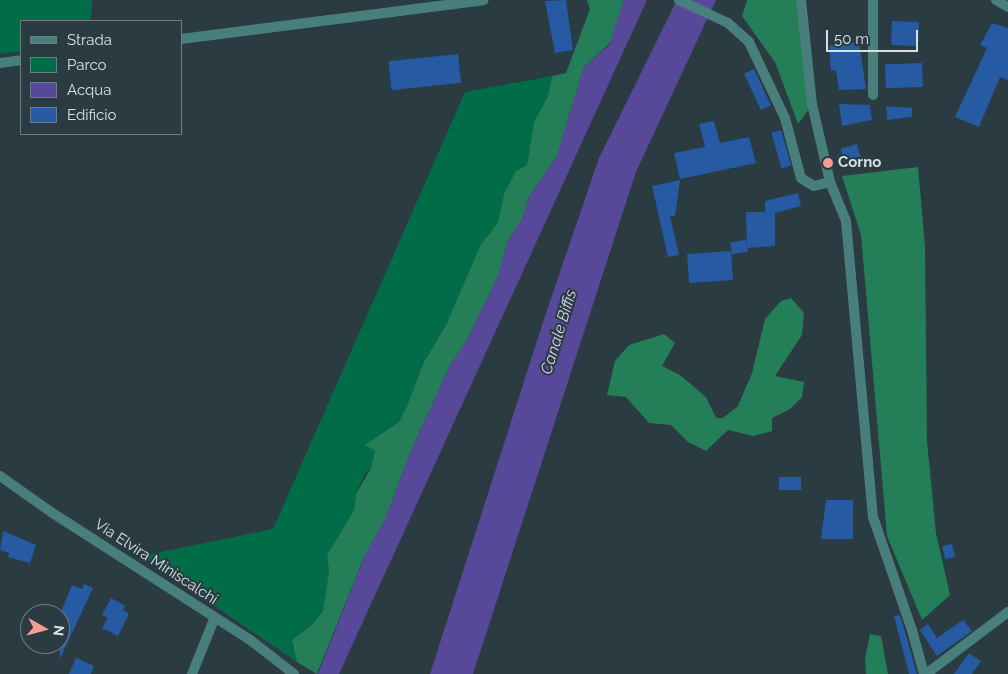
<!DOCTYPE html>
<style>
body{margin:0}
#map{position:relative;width:1008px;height:674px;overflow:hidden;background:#2a3b41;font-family:Raleway,sans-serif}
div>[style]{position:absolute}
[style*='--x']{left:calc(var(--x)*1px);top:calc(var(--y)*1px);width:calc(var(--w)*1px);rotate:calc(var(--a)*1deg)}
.green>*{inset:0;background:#006d48}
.forest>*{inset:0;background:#247e58}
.water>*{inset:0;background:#58489a}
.building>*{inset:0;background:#265aa3;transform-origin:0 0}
.minor>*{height:10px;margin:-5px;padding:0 5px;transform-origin:5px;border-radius:5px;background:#487f7d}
.tertiary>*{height:10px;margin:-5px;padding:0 5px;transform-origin:5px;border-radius:5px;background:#487f7d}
.dots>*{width:14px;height:14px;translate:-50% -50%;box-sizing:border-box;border:2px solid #2a3b41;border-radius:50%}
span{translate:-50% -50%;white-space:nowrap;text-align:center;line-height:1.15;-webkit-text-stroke:4px #2a3b41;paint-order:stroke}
.poi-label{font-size:15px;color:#d6e0e4;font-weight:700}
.left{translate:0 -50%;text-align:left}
.street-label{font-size:15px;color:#d6e0e4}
.water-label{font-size:16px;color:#d9d7ef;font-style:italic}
.legend{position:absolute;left:20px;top:20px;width:162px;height:115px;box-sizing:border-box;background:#2a3b41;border:1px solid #6f7d82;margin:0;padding:6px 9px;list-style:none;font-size:15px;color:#d6e0e4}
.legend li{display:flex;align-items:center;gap:10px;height:25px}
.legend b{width:25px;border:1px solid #6f7d82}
.north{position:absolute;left:20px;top:604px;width:50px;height:50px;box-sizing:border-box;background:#2a3b41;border:1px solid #6f7d82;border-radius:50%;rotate:97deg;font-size:14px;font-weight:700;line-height:20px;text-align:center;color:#d6e0e4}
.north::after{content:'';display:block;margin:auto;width:18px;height:22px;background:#f59c94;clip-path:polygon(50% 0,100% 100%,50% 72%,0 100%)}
.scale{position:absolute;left:826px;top:30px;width:92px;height:22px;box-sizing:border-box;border:2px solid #d6e0e4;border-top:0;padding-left:6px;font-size:15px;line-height:18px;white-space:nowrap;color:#d6e0e4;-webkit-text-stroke:4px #2a3b41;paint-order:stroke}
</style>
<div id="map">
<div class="green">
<div style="clip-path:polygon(0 0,92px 0,91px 21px,21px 21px,21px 51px,0 54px)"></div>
<div style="clip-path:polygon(552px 76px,548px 96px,534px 122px,527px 165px,516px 171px,504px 194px,498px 222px,480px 246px,446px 325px,424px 362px,407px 406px,399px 422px,366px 445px,375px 451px,371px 468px,364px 475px,356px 494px,354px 510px,327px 555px,329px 571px,323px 611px,313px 624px,292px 640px,297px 662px,141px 556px,273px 529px,465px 92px)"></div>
</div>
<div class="forest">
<div style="clip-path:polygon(587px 0,624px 0,613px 37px,608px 45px,584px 67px,557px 156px,529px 197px,522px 219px,508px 241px,498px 276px,466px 342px,450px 366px,410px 453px,385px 520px,364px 557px,317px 674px,297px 662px,292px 640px,313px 624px,323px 611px,329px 571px,327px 555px,354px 510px,356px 494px,371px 468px,375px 451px,365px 445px,399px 422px,407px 406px,424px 362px,446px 325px,480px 246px,498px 222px,504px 194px,516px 171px,527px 165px,534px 122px,548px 96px,552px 76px,566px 73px,590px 9px)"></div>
<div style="clip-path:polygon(747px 0,798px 0,809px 109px,798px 124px,775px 62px,742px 16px)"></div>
<div style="clip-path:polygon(918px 167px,925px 246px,927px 441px,936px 533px,950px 595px,922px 620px,887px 536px,861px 235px,842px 176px)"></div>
<div style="clip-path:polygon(791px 298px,804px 313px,802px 335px,775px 376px,804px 382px,802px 397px,790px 409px,772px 418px,772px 431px,753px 436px,728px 430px,706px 451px,688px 442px,671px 425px,649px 423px,626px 397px,607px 395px,615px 361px,629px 345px,664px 334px,675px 343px,662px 366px,680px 375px,706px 397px,716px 418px,723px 418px,738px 406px,752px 373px,765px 319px,781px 301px)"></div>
<div style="clip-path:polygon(870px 634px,881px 636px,888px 674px,866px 674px,865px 659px)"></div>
</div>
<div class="water">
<div style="clip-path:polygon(624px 0,647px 0,339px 674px,318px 674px,364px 557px,385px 520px,410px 453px,450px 366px,466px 342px,498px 276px,508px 241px,522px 219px,529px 197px,557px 156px,584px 67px,609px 45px)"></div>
<div style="clip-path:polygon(677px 0,716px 0,636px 172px,473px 674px,430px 674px,545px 316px,599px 158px)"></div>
</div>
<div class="building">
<div style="clip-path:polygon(566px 0,573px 50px,555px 53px,545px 1px)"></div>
<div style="left:892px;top:21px;width:27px;height:24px;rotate:2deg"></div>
<div style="clip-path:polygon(992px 23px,1008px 28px,1008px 80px,1000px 77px,979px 127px,955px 117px,987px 48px,980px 45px)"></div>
<div style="clip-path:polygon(859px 42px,866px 89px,839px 90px,836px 70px,831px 71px,829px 45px)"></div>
<div style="left:458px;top:54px;width:29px;height:70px;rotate:84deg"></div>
<div style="left:922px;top:63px;width:24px;height:37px;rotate:88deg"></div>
<div style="left:754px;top:69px;width:40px;height:11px;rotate:65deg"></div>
<div style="clip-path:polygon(839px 104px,870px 105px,872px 120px,842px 126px)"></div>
<div style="clip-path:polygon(886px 106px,912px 108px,912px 117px,887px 120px)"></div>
<div style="clip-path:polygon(714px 121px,720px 143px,749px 137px,756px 163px,680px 179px,674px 153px,705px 147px,699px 124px)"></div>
<div style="left:781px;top:130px;width:37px;height:10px;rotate:74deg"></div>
<div style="left:857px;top:144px;width:19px;height:17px;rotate:74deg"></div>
<div style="clip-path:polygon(680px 180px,675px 216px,670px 216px,679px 255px,668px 257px,652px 186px)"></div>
<div style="clip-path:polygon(798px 193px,801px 206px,775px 213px,775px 246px,747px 248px,746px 212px,765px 212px,765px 201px)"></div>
<div style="left:746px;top:240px;width:12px;height:16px;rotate:81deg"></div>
<div style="left:731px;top:251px;width:29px;height:44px;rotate:86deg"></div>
<div style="left:779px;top:477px;width:22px;height:13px"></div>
<div style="clip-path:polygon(826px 500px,853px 500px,853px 539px,821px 539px)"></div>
<div style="clip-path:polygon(3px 531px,36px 545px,30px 563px,8px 557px,9px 553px,0 550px)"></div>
<div style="left:952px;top:544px;width:13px;height:10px;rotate:77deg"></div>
<div style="clip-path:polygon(84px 584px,93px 588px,60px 659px,60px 614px,72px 585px,82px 589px)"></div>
<div style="clip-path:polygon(111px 598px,125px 606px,123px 610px,129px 614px,118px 636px,102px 628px,108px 618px,102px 615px)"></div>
<div style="clip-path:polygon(900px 615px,905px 632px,917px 674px,909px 674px,894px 616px)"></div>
<div style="clip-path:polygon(963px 620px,972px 631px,937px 656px,920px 630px,928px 624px,937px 638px)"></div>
<div style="clip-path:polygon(969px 653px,981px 661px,972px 674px,954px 674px)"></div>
<div style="clip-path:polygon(76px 658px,94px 666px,91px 674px,69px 674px)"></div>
</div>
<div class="minor">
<div style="--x:679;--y:0;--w:54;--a:25.1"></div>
<div style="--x:728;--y:23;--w:28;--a:42"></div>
<div style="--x:749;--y:42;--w:84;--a:64.7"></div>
<div style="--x:785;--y:118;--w:62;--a:75.1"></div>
<div style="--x:801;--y:178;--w:15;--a:32"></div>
<div style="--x:814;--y:186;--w:16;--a:-14"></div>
<div style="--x:181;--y:39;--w:305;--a:-7.3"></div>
<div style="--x:0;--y:63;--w:21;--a:-8"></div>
<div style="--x:873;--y:95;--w:95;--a:-90"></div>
<div style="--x:0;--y:476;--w:62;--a:35.2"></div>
<div style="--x:51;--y:512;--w:235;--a:32.7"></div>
<div style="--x:249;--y:639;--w:57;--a:37.9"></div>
<div style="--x:192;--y:674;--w:61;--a:-68"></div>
</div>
<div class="tertiary">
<div style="--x:801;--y:0;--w:105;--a:84"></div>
<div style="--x:812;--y:104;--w:80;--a:77"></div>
<div style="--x:830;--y:182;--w:42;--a:67.7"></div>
<div style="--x:846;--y:221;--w:297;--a:84.8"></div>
<div style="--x:873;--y:517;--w:120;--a:71"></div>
<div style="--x:912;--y:630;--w:46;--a:74.7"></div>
<div style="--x:996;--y:0;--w:14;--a:30"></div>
<div style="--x:926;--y:674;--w:103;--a:-37.1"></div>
</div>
<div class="dots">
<div style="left:828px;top:163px;background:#f59c94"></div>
</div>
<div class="poi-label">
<span class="left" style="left:838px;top:163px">Corno</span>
</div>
<div class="street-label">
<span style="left:156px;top:562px;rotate:33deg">Via Elvira Miniscalchi</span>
</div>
<div class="water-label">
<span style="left:559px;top:332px;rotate:-73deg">Canale Biffis</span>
</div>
<ul class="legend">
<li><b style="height:6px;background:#487f7d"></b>Strada</li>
<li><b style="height:14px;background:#006d48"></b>Parco</li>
<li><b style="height:14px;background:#58489a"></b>Acqua</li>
<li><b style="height:14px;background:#265aa3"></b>Edificio</li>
</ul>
<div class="north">N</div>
<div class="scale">50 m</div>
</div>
